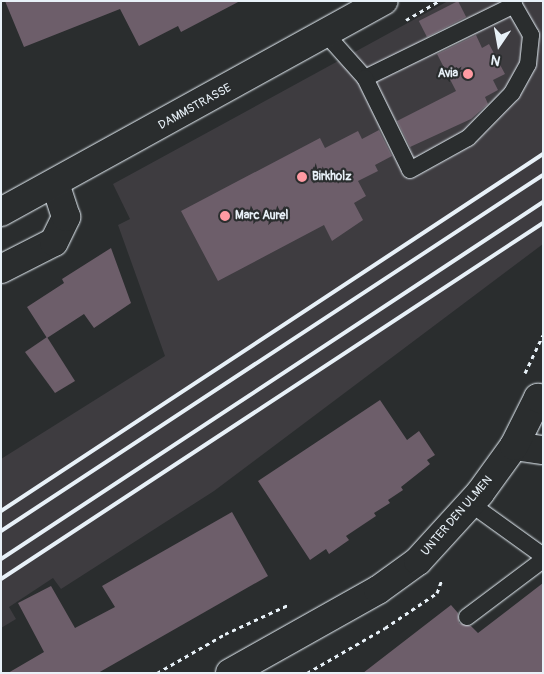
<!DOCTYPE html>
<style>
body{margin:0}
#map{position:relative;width:544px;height:674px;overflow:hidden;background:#2a2d2e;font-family:Pangolin,sans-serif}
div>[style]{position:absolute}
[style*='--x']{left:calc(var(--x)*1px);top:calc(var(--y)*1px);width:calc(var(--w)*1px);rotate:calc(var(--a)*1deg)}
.built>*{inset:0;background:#3e3c40}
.building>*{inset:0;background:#6d5e6a;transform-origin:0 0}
.path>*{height:3px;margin-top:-1.5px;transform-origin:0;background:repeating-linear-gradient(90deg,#e8f1f8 0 4px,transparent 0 8px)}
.roads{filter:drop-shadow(0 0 1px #e8f1f8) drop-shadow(0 0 1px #e8f1f8)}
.service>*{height:16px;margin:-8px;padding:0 8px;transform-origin:8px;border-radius:8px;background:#2a2d2e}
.minor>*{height:28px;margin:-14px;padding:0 14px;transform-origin:14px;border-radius:14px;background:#2a2d2e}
.tertiary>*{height:28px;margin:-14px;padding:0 14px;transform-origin:14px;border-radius:14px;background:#2a2d2e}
.secondary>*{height:28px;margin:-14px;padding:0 14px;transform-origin:14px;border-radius:14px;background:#2a2d2e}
.rail>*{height:4px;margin:-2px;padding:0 2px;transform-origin:2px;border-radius:2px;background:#e8f1f8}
.dots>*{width:14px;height:14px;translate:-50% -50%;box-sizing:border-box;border:2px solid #2a2d2e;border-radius:50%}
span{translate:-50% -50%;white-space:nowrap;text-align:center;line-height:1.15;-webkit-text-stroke:4.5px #2a2d2e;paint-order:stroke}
.poi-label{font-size:12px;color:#e8f1f8;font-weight:700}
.right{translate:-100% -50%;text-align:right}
.left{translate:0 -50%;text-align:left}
.street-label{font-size:12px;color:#e8f1f8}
.frame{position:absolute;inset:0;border:2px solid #e8f1f8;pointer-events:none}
.north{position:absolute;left:474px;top:20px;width:50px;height:50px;-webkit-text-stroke:4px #2a2d2e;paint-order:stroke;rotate:192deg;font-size:14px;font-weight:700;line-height:20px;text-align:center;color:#e8f1f8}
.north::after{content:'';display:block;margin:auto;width:18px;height:22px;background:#e8f1f8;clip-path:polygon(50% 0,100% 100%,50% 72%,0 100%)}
</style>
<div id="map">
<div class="built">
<div style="clip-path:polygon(448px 1px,543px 1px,543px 244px,214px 491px,61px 589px,53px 578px,9px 607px,16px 619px,1px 628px,1px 459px,165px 356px,118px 225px,130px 219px,113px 184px)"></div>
</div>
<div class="building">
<div style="clip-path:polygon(5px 1px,240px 1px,181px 32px,178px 26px,139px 46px,120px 9px,24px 47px)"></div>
<div style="left:458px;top:1px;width:18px;height:44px;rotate:63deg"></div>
<div style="clip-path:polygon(476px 35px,482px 48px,489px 44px,505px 74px,493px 80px,498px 90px,485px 97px,488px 104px,471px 119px,410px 147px,397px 121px,456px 91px,437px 54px)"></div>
<div style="clip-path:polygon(379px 130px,392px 156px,375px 165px,378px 171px,358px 181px,366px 196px,354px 203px,363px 220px,332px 241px,324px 225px,218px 281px,181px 211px,320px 138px,325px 148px,358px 131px,362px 139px)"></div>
<div style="clip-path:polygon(111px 248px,131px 303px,94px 328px,84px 314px,47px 338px,27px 307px,64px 283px,62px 279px)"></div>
<div style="clip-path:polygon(47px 337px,75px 381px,55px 393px,25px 352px)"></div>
<div style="clip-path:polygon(380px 400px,407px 440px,419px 431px,435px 455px,427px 460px,430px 464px,401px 487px,403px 490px,388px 500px,390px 503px,374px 513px,376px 516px,346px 536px,349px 540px,329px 554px,326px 549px,310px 560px,258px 481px)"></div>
<div style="clip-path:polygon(232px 512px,268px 576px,98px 673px,8px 673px,44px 652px,18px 603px,51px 586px,75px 628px,115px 607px,102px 586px)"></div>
<div style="clip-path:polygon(543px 583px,543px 673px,363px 673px,451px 605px,458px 613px,459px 623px,471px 626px,478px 633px)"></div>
</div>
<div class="path">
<div style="--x:406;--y:20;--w:38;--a:-30"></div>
<div style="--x:525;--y:373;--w:42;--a:-64.7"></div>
<div style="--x:157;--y:673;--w:78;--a:-29.8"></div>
<div style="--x:225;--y:634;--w:69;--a:-24.7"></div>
<div style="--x:307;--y:673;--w:90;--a:-30"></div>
<div style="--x:385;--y:628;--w:63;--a:-33.9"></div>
<div style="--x:437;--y:593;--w:15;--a:-70"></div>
</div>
<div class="roads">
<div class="service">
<div style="--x:324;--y:32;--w:62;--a:48.3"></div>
<div style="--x:365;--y:78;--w:166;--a:-26.1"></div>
<div style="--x:514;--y:5;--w:4;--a:-117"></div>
<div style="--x:365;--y:78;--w:102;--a:63.9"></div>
<div style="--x:410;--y:170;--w:66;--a:-28.9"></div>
<div style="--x:468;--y:138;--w:63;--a:-45.6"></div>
<div style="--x:512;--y:93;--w:33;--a:-61"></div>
<div style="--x:528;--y:64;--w:29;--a:-84"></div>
<div style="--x:531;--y:35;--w:34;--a:-120"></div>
<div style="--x:471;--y:504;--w:89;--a:35.8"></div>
<div style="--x:467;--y:617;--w:95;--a:-36.9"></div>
</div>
<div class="minor">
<div style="--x:1;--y:269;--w:59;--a:-27"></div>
<div style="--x:54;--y:242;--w:28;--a:-64"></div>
<div style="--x:66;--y:217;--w:35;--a:-108"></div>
</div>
<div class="tertiary">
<div style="--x:1;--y:212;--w:437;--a:-28.9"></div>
</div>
<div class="secondary">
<div style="--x:514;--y:446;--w:29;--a:8"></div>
<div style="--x:230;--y:673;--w:170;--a:-29.3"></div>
<div style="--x:378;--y:590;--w:49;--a:-35.9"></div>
<div style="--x:418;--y:561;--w:92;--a:-47.6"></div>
<div style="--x:480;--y:493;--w:58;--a:-54.1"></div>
<div style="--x:514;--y:446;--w:54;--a:-63.4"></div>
<div style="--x:538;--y:398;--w:5;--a:22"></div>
</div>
</div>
<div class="rail">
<div style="--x:1;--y:511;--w:649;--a:-33.37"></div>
<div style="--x:1;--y:531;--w:648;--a:-33.3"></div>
<div style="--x:1;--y:559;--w:649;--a:-33.37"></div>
<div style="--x:1;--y:579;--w:648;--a:-33.3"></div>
</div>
<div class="dots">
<div style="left:468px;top:74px;background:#ff9aa2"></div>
<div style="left:302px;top:177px;background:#ff9aa2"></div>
<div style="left:225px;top:216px;background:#ff9aa2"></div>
</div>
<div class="poi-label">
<span class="right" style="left:458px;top:74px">Avia</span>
<span class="left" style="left:312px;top:177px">Birkholz</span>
<span class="left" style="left:235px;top:216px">Marc Aurel</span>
</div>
<div class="street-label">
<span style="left:195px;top:107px;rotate:-29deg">DAMMSTRASSE</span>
<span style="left:457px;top:516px;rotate:-49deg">UNTER DEN ULMEN</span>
</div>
<div class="frame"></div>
<div class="north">N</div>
</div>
